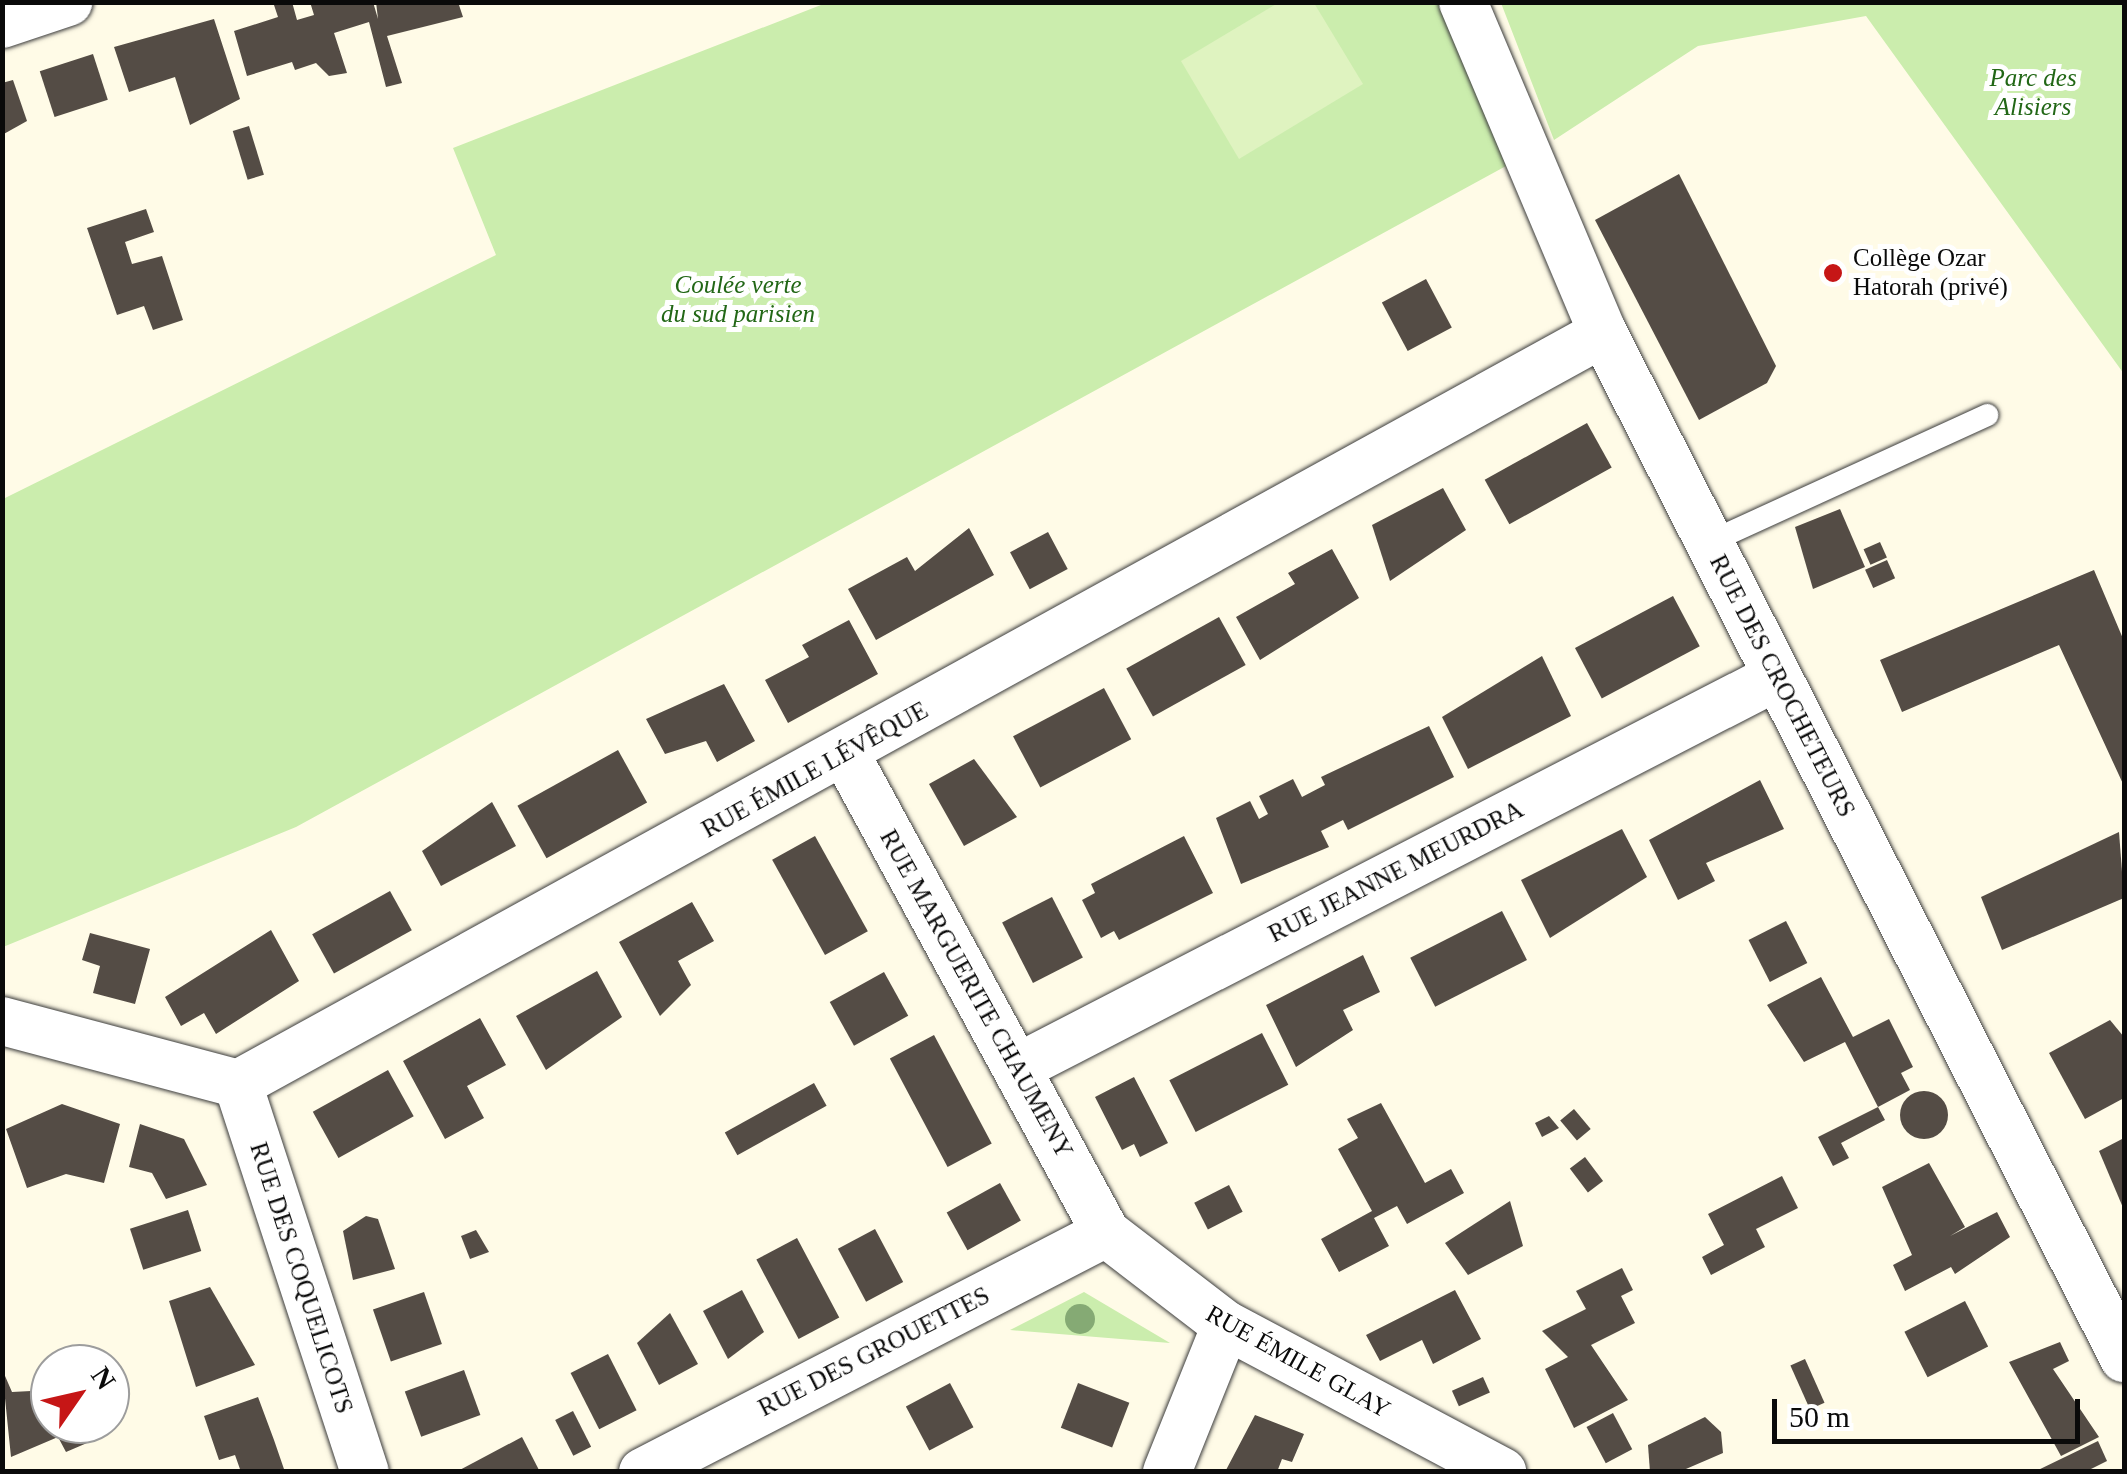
<!DOCTYPE html>
<meta charset="utf-8">
<style>
body{margin:0}
#map{position:relative;width:2127px;height:1474px;overflow:hidden;background:#fffbe7;font-family:Georgia,serif}
div>[style]{position:absolute}
[style*='--x']{left:calc(var(--x)*1px);top:calc(var(--y)*1px);width:calc(var(--w)*1px);rotate:calc(var(--a)*1deg)}
.green>*{inset:0;background:#cbedad}
.pitch>*{inset:0;background:#dff3c0}
.building>*{inset:0;background:#544c45;transform-origin:0 0}
.round{border-radius:50%}
.roads{filter:drop-shadow(0 0 2px #3d3d3d) drop-shadow(0 0 2px #3d3d3d)}
.lane>*{height:22px;margin:-11px;padding:0 11px;transform-origin:11px;border-radius:11px;background:#fff}
.street>*{height:48px;margin:-24px;padding:0 24px;transform-origin:24px;border-radius:24px;background:#fff}
.trees>*{width:30px;height:30px;margin:-15px;border-radius:50%;background:#85aa74}
.dots>*{width:28px;height:28px;translate:-50% -50%;box-sizing:border-box;border:5px solid #fff;border-radius:50%}
span{translate:-50% -50%;white-space:nowrap;text-align:center;line-height:1.15;-webkit-text-stroke:10px #fff;paint-order:stroke}
.park-label{font-size:25px;color:#226716;font-style:italic}
.poi-label{font-size:25px;color:#0a0a0a}
.left{translate:0 -50%;text-align:left}
.street-label{font-size:25px;color:#0a0a0a}
.frame{position:absolute;inset:0;border:5px solid #0a0a0a;pointer-events:none}
.north{position:absolute;left:30px;top:1344px;width:100px;height:100px;box-sizing:border-box;background:#fff;border:2px solid #9d9d9d;border-radius:50%;rotate:56deg;font-size:28px;font-weight:700;line-height:40px;text-align:center;color:#0a0a0a}
.north::after{content:'';display:block;margin:auto;width:35px;height:45px;background:#c61616;clip-path:polygon(50% 0,100% 100%,50% 72%,0 100%)}
.scale{position:absolute;left:1772px;top:1399px;width:308px;height:45px;box-sizing:border-box;border:5px solid #0a0a0a;border-top:0;padding-left:12px;font-size:30px;line-height:35px;white-space:nowrap;color:#0a0a0a;-webkit-text-stroke:8px #fff;paint-order:stroke}
</style>
<div id="map">
<div class="green">
<div style="clip-path:polygon(826px 3px,1442px 3px,1506px 166px,296px 827px,3px 947px,3px 499px,496px 255px,453px 148px)"></div>
<div style="clip-path:polygon(1501px 3px,2124px 3px,2124px 374px,1866px 16px,1698px 46px,1554px 140px)"></div>
<div style="clip-path:polygon(1084px 1292px,1170px 1343px,1010px 1330px)"></div>
</div>
<div class="pitch">
<div style="clip-path:polygon(1278px 3px,1314px 3px,1363px 84px,1239px 159px,1181px 61px)"></div>
</div>
<div class="building">
<div style="clip-path:polygon(273px 2px,292px 2px,297px 20px,314px 15px,310px 2px,373px 2px,378px 19px,376px 2px,458px 2px,463px 17px,387px 36px,402px 83px,386px 87px,369px 22px,334px 33px,347px 73px,329px 76px,316px 63px,295px 70px,292px 62px,247px 76px,234px 31px,278px 17px)"></div>
<div style="clip-path:polygon(214px 19px,240px 99px,190px 125px,175px 77px,129px 92px,114px 47px)"></div>
<div style="left:93px;top:54px;width:48px;height:56px;rotate:72deg"></div>
<div style="clip-path:polygon(13px 80px,27px 121px,2px 135px,2px 83px)"></div>
<div style="left:249px;top:126px;width:51px;height:17px;rotate:73deg"></div>
<div style="clip-path:polygon(1679px 174px,1776px 366px,1767px 383px,1699px 420px,1595px 220px)"></div>
<div style="clip-path:polygon(146px 209px,154px 232px,125px 242px,132px 264px,162px 256px,183px 320px,153px 330px,144px 306px,117px 315px,87px 228px)"></div>
<div style="left:1426px;top:279px;width:55px;height:50px;rotate:62deg"></div>
<div style="left:1587px;top:423px;width:51px;height:117px;rotate:61deg"></div>
<div style="clip-path:polygon(1443px 488px,1466px 530px,1390px 581px,1372px 525px)"></div>
<div style="clip-path:polygon(1840px 509px,1865px 567px,1813px 589px,1795px 527px)"></div>
<div style="clip-path:polygon(969px 528px,994px 575px,876px 640px,848px 589px,907px 557px,915px 571px)"></div>
<div style="left:1048px;top:532px;width:42px;height:43px;rotate:62deg"></div>
<div style="left:1880px;top:542px;width:17px;height:18px;rotate:66deg"></div>
<div style="clip-path:polygon(1332px 549px,1359px 598px,1260px 660px,1236px 617px,1295px 584px,1288px 573px)"></div>
<div style="left:1887px;top:560px;width:20px;height:24px;rotate:66deg"></div>
<div style="clip-path:polygon(2094px 570px,2124px 641px,2124px 786px,2059px 645px,1902px 712px,1880px 660px)"></div>
<div style="left:1673px;top:596px;width:57px;height:111px;rotate:62deg"></div>
<div style="left:1219px;top:617px;width:55px;height:106px;rotate:61deg"></div>
<div style="clip-path:polygon(849px 620px,878px 674px,788px 723px,765px 680px,809px 657px,802px 645px)"></div>
<div style="clip-path:polygon(1542px 656px,1571px 716px,1468px 769px,1442px 717px)"></div>
<div style="clip-path:polygon(724px 684px,755px 741px,717px 762px,706px 741px,665px 754px,646px 719px)"></div>
<div style="left:1104px;top:688px;width:58px;height:103px;rotate:62deg"></div>
<div style="clip-path:polygon(1429px 726px,1454px 777px,1348px 830px,1343px 820px,1321px 831px,1329px 847px,1241px 884px,1216px 818px,1250px 801px,1259px 819px,1268px 814px,1259px 796px,1293px 779px,1302px 797px,1325px 785px,1321px 777px)"></div>
<div style="left:618px;top:750px;width:60px;height:115px;rotate:61deg"></div>
<div style="clip-path:polygon(974px 759px,1017px 817px,964px 846px,929px 784px)"></div>
<div style="clip-path:polygon(1760px 780px,1784px 829px,1706px 863px,1715px 881px,1678px 900px,1649px 840px)"></div>
<div style="clip-path:polygon(492px 802px,516px 846px,441px 886px,422px 851px)"></div>
<div style="clip-path:polygon(1622px 829px,1647px 877px,1550px 938px,1521px 880px)"></div>
<div style="clip-path:polygon(2119px 832px,2124px 898px,2002px 950px,1981px 897px)"></div>
<div style="left:815px;top:836px;width:109px;height:49px;rotate:61deg"></div>
<div style="clip-path:polygon(1184px 836px,1213px 893px,1119px 940px,1114px 931px,1101px 938px,1082px 900px,1095px 893px,1091px 884px)"></div>
<div style="left:390px;top:891px;width:45px;height:89px;rotate:61deg"></div>
<div style="left:1052px;top:897px;width:68px;height:56px;rotate:63deg"></div>
<div style="clip-path:polygon(692px 902px,714px 941px,678px 961px,691px 985px,660px 1016px,619px 942px)"></div>
<div style="left:1502px;top:911px;width:55px;height:103px;rotate:63deg"></div>
<div style="left:1786px;top:921px;width:47px;height:42px;rotate:63deg"></div>
<div style="clip-path:polygon(271px 930px,299px 981px,216px 1034px,204px 1013px,181px 1026px,165px 997px)"></div>
<div style="clip-path:polygon(90px 933px,150px 949px,135px 1004px,93px 993px,100px 966px,82px 960px)"></div>
<div style="clip-path:polygon(1363px 955px,1380px 992px,1343px 1010px,1353px 1030px,1296px 1067px,1266px 1005px)"></div>
<div style="clip-path:polygon(597px 971px,622px 1017px,546px 1070px,516px 1016px)"></div>
<div style="left:884px;top:972px;width:50px;height:62px;rotate:61deg"></div>
<div style="clip-path:polygon(1821px 977px,1853px 1037px,1889px 1019px,1913px 1067px,1901px 1073px,1910px 1090px,1878px 1107px,1845px 1042px,1804px 1062px,1767px 1005px)"></div>
<div style="clip-path:polygon(480px 1018px,506px 1065px,467px 1086px,484px 1118px,445px 1139px,403px 1061px)"></div>
<div style="clip-path:polygon(2110px 1020px,2124px 1037px,2124px 1098px,2085px 1119px,2049px 1053px)"></div>
<div style="left:1262px;top:1033px;width:58px;height:104px;rotate:63deg"></div>
<div style="left:934px;top:1035px;width:123px;height:50px;rotate:62deg"></div>
<div style="left:388px;top:1070px;width:53px;height:86px;rotate:61deg"></div>
<div style="clip-path:polygon(1134px 1077px,1168px 1143px,1140px 1157px,1134px 1144px,1122px 1150px,1095px 1097px)"></div>
<div style="left:814px;top:1083px;width:26px;height:102px;rotate:61deg"></div>
<div class="round" style="left:1900px;top:1091px;width:48px;height:48px"></div>
<div style="clip-path:polygon(1381px 1103px,1425px 1183px,1451px 1169px,1464px 1193px,1407px 1224px,1397px 1206px,1374px 1218px,1389px 1246px,1339px 1272px,1321px 1239px,1372px 1211px,1338px 1149px,1358px 1138px,1347px 1119px)"></div>
<div style="clip-path:polygon(62px 1104px,120px 1124px,104px 1183px,66px 1174px,27px 1188px,6px 1129px)"></div>
<div style="clip-path:polygon(1878px 1107px,1885px 1120px,1841px 1143px,1849px 1158px,1833px 1166px,1818px 1137px)"></div>
<div style="left:1574px;top:1109px;width:26px;height:18px;rotate:50deg"></div>
<div style="clip-path:polygon(1549px 1116px,1559px 1128px,1542px 1137px,1535px 1123px)"></div>
<div style="clip-path:polygon(140px 1124px,184px 1139px,207px 1185px,166px 1199px,152px 1173px,129px 1167px)"></div>
<div style="clip-path:polygon(2124px 1138px,2124px 1210px,2099px 1151px)"></div>
<div style="left:1585px;top:1157px;width:30px;height:19px;rotate:53deg"></div>
<div style="clip-path:polygon(1929px 1163px,1965px 1227px,1950px 1236px,1997px 1212px,2010px 1237px,1955px 1274px,1951px 1267px,1905px 1291px,1893px 1265px,1912px 1255px,1882px 1187px)"></div>
<div style="clip-path:polygon(1782px 1176px,1798px 1208px,1756px 1229px,1765px 1247px,1711px 1275px,1702px 1257px,1724px 1245px,1708px 1214px)"></div>
<div style="left:1000px;top:1183px;width:43px;height:61px;rotate:61deg"></div>
<div style="left:1229px;top:1185px;width:30px;height:39px;rotate:63deg"></div>
<div style="clip-path:polygon(1510px 1201px,1523px 1246px,1468px 1275px,1445px 1243px)"></div>
<div style="left:188px;top:1210px;width:43px;height:61px;rotate:72deg"></div>
<div style="clip-path:polygon(366px 1216px,378px 1219px,395px 1269px,353px 1280px,343px 1231px)"></div>
<div style="left:875px;top:1229px;width:60px;height:42px;rotate:62deg"></div>
<div style="clip-path:polygon(476px 1230px,489px 1252px,470px 1259px,461px 1236px)"></div>
<div style="left:797px;top:1238px;width:90px;height:46px;rotate:62deg"></div>
<div style="clip-path:polygon(1622px 1268px,1633px 1290px,1621px 1296px,1635px 1323px,1591px 1345px,1628px 1400px,1574px 1428px,1545px 1369px,1568px 1357px,1542px 1331px,1586px 1309px,1576px 1291px)"></div>
<div style="clip-path:polygon(210px 1287px,255px 1365px,196px 1387px,169px 1301px)"></div>
<div style="clip-path:polygon(742px 1290px,764px 1332px,728px 1359px,703px 1311px)"></div>
<div style="clip-path:polygon(1455px 1290px,1481px 1339px,1433px 1364px,1422px 1340px,1380px 1361px,1366px 1335px)"></div>
<div style="left:424px;top:1292px;width:55px;height:54px;rotate:71deg"></div>
<div style="left:1965px;top:1301px;width:51px;height:68px;rotate:63deg"></div>
<div style="clip-path:polygon(670px 1313px,698px 1364px,659px 1385px,637px 1343px)"></div>
<div style="clip-path:polygon(2060px 1342px,2069px 1361px,2053px 1369px,2099px 1437px,2061px 1456px,2009px 1362px)"></div>
<div style="left:608px;top:1354px;width:63px;height:42px;rotate:63deg"></div>
<div style="left:1805px;top:1359px;width:48px;height:16px;rotate:66deg"></div>
<div style="clip-path:polygon(2px 1369px,12px 1392px,50px 1390px,50px 1424px,95px 1424px,101px 1437px,66px 1452px,58px 1437px,11px 1457px)"></div>
<div style="left:464px;top:1370px;width:48px;height:63px;rotate:70deg"></div>
<div style="left:1483px;top:1377px;width:17px;height:34px;rotate:66deg"></div>
<div style="left:950px;top:1383px;width:50px;height:50px;rotate:62deg"></div>
<div style="left:1078px;top:1383px;width:55px;height:48px;rotate:21deg"></div>
<div style="clip-path:polygon(258px 1397px,274px 1440px,285px 1472px,241px 1472px,235px 1455px,219px 1460px,204px 1416px)"></div>
<div style="left:573px;top:1411px;width:40px;height:20px;rotate:63deg"></div>
<div style="left:1613px;top:1413px;width:41px;height:30px;rotate:62deg"></div>
<div style="clip-path:polygon(1255px 1415px,1304px 1434px,1292px 1462px,1282px 1459px,1277px 1472px,1226px 1470px)"></div>
<div style="clip-path:polygon(1705px 1417px,1721px 1432px,1723px 1453px,1679px 1472px,1650px 1472px,1648px 1445px)"></div>
<div style="clip-path:polygon(522px 1437px,540px 1472px,456px 1472px)"></div>
<div style="clip-path:polygon(2098px 1441px,2107px 1461px,2085px 1472px,2034px 1472px)"></div>
</div>
<div class="roads">
<div class="lane">
<div style="--x:1710;--y:542;--w:305;--a:-24.6"></div>
</div>
<div class="street">
<div style="--x:1463;--y:2;--w:359;--a:67.1"></div>
<div style="--x:1603;--y:333;--w:1150;--a:63.06"></div>
<div style="--x:2;--y:24;--w:70;--a:-18.4"></div>
<div style="--x:846;--y:755;--w:544;--a:61.46"></div>
<div style="--x:1106;--y:1233;--w:151;--a:37.5"></div>
<div style="--x:1226;--y:1325;--w:313;--a:28"></div>
<div style="--x:2;--y:1021;--w:244;--a:14.9"></div>
<div style="--x:238;--y:1084;--w:1558;--a:-28.82"></div>
<div style="--x:1017;--y:1068;--w:854;--a:-27.26"></div>
<div style="--x:238;--y:1084;--w:408;--a:71.9"></div>
<div style="--x:643;--y:1472;--w:521;--a:-27.3"></div>
<div style="--x:1167;--y:1472;--w:158;--a:-68.1"></div>
</div>
</div>
<div class="trees">
<div style="left:1080px;top:1319px"></div>
</div>
<div class="dots">
<div style="left:1833px;top:273px;background:#c61616"></div>
</div>
<div class="park-label">
<span style="left:2033px;top:93px">Parc des<br>Alisiers</span>
<span style="left:738px;top:300px">Coulée verte<br>du sud parisien</span>
</div>
<div class="poi-label">
<span class="left" style="left:1853px;top:273px">Collège Ozar<br>Hatorah (privé)</span>
</div>
<div class="street-label">
<span style="left:1782px;top:686px;rotate:63deg">RUE DES CROCHETEURS</span>
<span style="left:815px;top:770px;rotate:-29deg">RUE ÉMILE LÉVÊQUE</span>
<span style="left:1396px;top:872px;rotate:-27deg">RUE JEANNE MEURDRA</span>
<span style="left:976px;top:994px;rotate:61deg">RUE MARGUERITE CHAUMENY</span>
<span style="left:301px;top:1278px;rotate:72deg">RUE DES COQUELICOTS</span>
<span style="left:874px;top:1352px;rotate:-27deg">RUE DES GROUETTES</span>
<span style="left:1298px;top:1362px;rotate:29deg">RUE ÉMILE GLAY</span>
</div>
<div class="frame"></div>
<div class="north">N</div>
<div class="scale">50 m</div>
</div>
